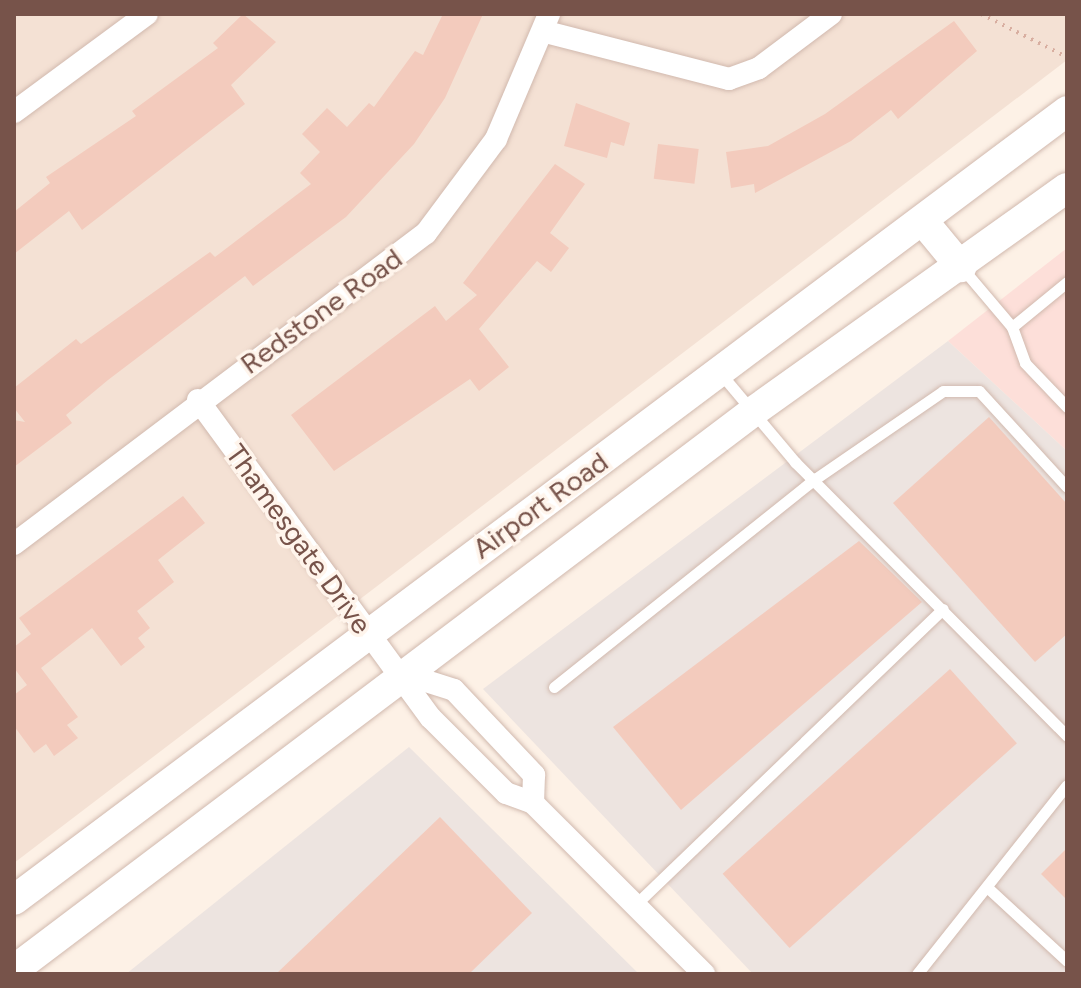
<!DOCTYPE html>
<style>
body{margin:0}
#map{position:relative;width:1081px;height:988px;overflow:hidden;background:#fdf1e6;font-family:Figtree,sans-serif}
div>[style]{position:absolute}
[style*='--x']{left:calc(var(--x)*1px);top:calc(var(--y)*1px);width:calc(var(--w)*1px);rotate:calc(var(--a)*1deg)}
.residential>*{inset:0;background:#f4e1d4}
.commercial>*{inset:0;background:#fddfd9}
.industrial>*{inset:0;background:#ede4e0}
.building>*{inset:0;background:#f3cbbd;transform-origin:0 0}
.path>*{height:4px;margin-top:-2px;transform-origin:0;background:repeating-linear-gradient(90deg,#d8aea0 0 2px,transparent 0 8px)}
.roads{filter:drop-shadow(0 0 2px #d1b9ae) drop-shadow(0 0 2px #d1b9ae)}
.service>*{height:11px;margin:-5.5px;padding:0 5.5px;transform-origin:5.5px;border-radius:5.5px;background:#fff}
.minor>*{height:22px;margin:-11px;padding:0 11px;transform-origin:11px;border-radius:11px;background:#fff}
.secondary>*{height:30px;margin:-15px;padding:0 15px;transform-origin:15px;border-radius:15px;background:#fff}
span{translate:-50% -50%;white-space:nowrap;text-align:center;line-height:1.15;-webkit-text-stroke:7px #fff5ec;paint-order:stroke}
.street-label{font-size:28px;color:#77534a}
.frame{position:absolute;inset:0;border:16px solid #77534a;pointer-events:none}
</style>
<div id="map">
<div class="residential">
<div style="clip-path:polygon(14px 14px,1067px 14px,1067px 60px,14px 863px)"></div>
</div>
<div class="commercial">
<div style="clip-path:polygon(1067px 248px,1067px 451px,948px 341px)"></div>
</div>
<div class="industrial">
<div style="clip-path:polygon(948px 341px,1067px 451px,1067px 974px,753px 974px,483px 689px)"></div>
<div style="clip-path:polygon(409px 747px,639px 974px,126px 974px)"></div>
</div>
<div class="building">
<div style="clip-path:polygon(243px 14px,276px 42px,231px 85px,245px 104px,82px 230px,69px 211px,14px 254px,14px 212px,50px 183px,46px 177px,136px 116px,132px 111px,218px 48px,213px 43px)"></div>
<div style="clip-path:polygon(443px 14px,483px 14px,445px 98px,414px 144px,346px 217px,253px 286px,245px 276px,108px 380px,66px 415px,72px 423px,14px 467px,14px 420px,25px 422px,14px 408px,14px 388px,76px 339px,81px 344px,210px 252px,215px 257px,311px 184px,300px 173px,320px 152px,302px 134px,327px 108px,347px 127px,369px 103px,374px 107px,415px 51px,423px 55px)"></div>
<div style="clip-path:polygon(954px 21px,977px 51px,898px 119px,891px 110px,851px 141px,755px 193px,754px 184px,731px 188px,726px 152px,768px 146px,825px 114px)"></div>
<div style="clip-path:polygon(576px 103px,630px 123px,624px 146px,611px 142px,607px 158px,564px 146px)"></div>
<div style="left:658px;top:144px;width:41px;height:35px;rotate:7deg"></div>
<div style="clip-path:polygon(555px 164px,585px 184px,550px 233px,569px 248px,551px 272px,537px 261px,479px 329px,509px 367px,479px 391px,470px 379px,334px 471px,291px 415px,435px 306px,446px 321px,477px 295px,463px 283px)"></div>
<div style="clip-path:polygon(989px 417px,1067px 504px,1067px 634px,1035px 662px,893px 503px)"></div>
<div style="clip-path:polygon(183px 496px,205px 523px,158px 560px,174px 582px,137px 611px,150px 628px,138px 638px,145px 647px,121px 666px,92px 628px,41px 668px,78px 717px,67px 725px,78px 738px,54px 756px,46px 744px,34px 753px,14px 726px,14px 695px,27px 685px,14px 668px,14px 647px,31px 634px,19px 618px)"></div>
<div style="clip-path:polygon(859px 541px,922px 602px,681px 810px,613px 727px)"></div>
<div style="left:950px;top:669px;width:100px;height:306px;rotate:48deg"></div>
<div style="clip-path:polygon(440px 817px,532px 913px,469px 974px,276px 974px)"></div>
<div style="clip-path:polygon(1067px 848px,1067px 900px,1041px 874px)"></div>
</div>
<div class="path">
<div style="--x:981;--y:14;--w:96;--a:26.6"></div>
</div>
<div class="roads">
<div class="service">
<div style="--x:963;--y:269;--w:76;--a:49.8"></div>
<div style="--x:1012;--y:327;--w:71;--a:-39.3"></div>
<div style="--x:1012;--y:327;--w:38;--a:70"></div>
<div style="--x:1025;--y:363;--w:61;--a:46.3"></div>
<div style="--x:721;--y:374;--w:115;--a:49.9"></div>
<div style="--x:795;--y:462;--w:386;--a:45.2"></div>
<div style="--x:554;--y:687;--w:334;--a:-38.6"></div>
<div style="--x:815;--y:479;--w:155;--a:-34.5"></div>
<div style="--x:943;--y:391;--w:36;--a:0"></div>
<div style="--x:979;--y:391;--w:130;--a:47.5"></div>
<div style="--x:989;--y:889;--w:106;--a:42.7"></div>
<div style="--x:635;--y:905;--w:427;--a:-43.9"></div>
<div style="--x:917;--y:974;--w:241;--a:-51.6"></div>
</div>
<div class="minor">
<div style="--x:546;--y:32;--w:189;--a:14.4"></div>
<div style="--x:729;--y:79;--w:32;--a:-20"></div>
<div style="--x:759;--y:68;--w:90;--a:-36.9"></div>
<div style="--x:14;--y:112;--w:165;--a:-36.4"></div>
<div style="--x:198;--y:400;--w:394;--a:53.8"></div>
<div style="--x:431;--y:718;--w:106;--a:45"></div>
<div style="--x:506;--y:793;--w:29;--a:20"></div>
<div style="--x:533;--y:803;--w:242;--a:45"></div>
<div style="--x:14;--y:544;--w:516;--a:-37.05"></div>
<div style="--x:426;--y:233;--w:117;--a:-53.3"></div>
<div style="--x:496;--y:139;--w:136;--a:-67"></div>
<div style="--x:404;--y:674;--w:52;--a:17.7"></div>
<div style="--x:454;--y:690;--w:117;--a:46.7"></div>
<div style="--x:534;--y:775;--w:28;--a:92"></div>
</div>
<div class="secondary">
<div style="--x:923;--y:221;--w:60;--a:50.4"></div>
<div style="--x:14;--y:900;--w:1316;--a:-36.84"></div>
<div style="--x:14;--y:970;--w:927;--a:-37.07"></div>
<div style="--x:754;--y:411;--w:384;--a:-35.5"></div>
</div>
</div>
<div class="street-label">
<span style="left:321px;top:311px;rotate:-36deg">Redstone Road</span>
<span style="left:540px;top:505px;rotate:-36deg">Airport Road</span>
<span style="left:299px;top:539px;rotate:54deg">Thamesgate Drive</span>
</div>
<div class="frame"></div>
</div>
